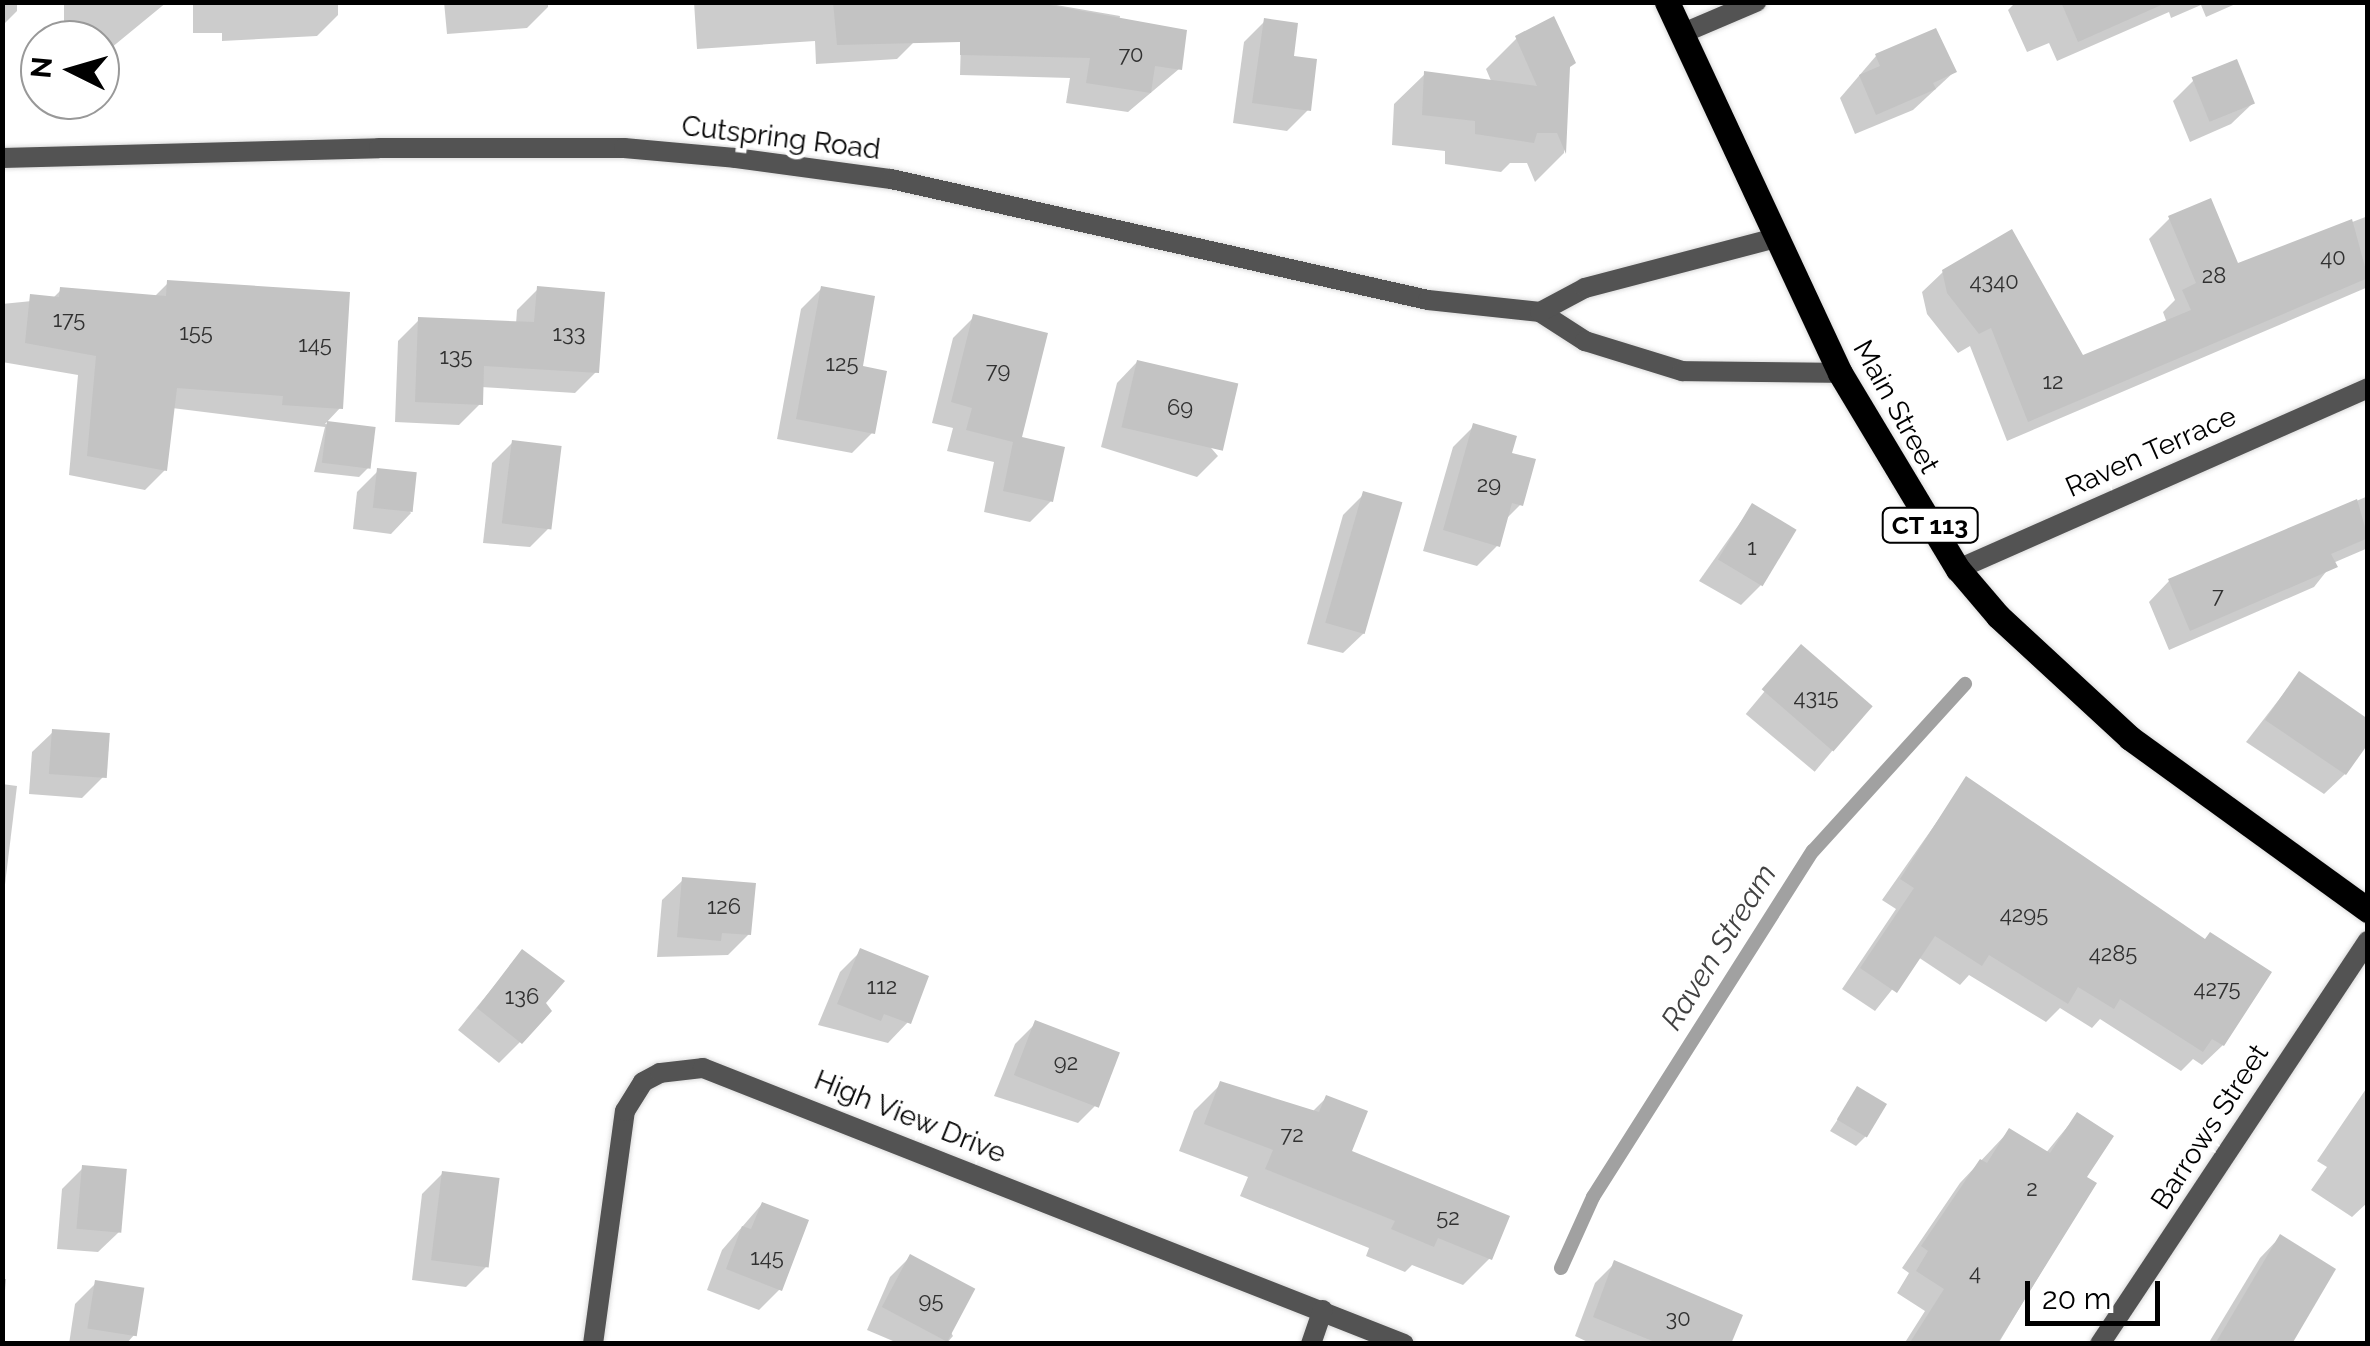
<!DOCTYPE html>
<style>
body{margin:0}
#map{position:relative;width:2370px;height:1346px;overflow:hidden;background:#fff;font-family:Raleway,sans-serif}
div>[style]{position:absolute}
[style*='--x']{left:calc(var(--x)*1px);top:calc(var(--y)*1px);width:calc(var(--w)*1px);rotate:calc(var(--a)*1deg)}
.shadow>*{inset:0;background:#0003;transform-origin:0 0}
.stream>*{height:14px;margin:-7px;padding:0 7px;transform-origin:7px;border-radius:7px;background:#a1a1a1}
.building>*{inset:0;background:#c3c3c3;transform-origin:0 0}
.roads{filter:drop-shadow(0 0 2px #dbdbdb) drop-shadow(0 0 2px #dbdbdb)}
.minor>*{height:20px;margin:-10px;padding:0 10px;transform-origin:10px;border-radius:10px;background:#535353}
.tertiary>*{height:20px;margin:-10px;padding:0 10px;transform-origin:10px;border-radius:10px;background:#535353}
.primary>*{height:25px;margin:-12.5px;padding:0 12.5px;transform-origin:12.5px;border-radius:12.5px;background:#000}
span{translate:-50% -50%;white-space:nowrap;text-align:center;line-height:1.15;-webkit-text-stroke:9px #fff;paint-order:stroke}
.number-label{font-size:22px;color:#313131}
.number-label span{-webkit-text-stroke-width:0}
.shield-label span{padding:2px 8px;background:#fff;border:2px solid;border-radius:8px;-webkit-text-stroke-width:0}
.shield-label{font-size:25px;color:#000;font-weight:700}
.street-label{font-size:28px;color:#000}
.water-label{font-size:30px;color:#424242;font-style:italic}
.frame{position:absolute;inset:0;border:5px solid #000;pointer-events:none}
.north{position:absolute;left:20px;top:20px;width:100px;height:100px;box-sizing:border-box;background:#fff;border:2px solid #999;border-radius:50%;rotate:275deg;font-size:28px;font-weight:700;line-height:40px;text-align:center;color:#000}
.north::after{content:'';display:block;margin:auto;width:35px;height:45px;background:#000;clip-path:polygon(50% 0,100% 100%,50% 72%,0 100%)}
.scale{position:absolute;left:2025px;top:1281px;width:135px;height:45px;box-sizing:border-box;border:5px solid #000;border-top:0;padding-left:12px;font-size:30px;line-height:35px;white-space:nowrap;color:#000;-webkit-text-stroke:8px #fff;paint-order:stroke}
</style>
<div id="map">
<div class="shadow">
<div style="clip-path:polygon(2px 2px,17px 2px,17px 11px,2px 26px)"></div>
<div style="clip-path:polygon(64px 2px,167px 2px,111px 48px,100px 48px,100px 40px,64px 33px)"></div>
<div style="clip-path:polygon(193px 2px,338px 2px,338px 15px,317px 36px,222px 41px,222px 33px,193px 33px)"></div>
<div style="clip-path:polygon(444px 2px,548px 2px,548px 7px,527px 28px,447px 34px)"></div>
<div style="clip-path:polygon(694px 2px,915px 2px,918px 38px,897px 59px,816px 64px,815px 41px,697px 49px)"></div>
<div style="clip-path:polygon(962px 2px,1039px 2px,1120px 16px,1119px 23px,1179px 69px,1128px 112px,1066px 103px,1070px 78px,960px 75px)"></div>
<div style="clip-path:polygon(2016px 2px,2240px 2px,2206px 17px,2201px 5px,2171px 18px,2169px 12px,2057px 61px,2049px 43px,2027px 52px,2008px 10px)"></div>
<div style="clip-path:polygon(1265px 21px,1291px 58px,1308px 110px,1287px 131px,1233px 123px,1244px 42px)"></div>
<div style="clip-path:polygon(1517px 38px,1568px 68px,1564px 153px,1535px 182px,1527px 163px,1510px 163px,1501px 172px,1445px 164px,1445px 151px,1392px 145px,1394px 104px,1425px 74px,1492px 83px,1486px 69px)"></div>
<div style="clip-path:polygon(1876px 56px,1954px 72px,1913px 110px,1855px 134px,1840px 98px)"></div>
<div style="clip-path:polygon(2194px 80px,2252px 104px,2231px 124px,2190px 142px,2173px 101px)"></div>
<div style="clip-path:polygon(2368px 216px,2368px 287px,2007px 441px,1970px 346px,1958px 353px,1927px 314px,1922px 292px,1943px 272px,2082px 358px,2167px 323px,2163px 312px,2175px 300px,2149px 239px,2170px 218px,2237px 266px)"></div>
<div style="clip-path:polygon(168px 283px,341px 407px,325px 424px,374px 429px,369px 467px,359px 477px,314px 472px,325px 427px,172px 408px,165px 470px,145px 490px,69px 475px,78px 375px,2px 362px,2px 304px,52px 299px,61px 290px,153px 298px)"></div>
<div style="clip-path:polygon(822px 288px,860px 368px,873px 432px,852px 453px,777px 439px,801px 309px)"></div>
<div style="clip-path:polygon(538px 289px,596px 372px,575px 393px,481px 387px,480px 404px,459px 425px,395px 422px,398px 341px,419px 320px,516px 324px,517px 310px)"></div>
<div style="clip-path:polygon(974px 317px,1019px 439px,1051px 501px,1030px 522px,984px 512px,994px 462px,947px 451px,953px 428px,932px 423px,953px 338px)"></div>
<div style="clip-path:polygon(1137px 362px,1218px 456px,1197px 477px,1101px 447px,1117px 383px)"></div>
<div style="clip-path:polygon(1474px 426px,1509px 455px,1521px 504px,1505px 520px,1498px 545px,1477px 566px,1423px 551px,1453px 447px)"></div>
<div style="clip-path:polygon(513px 442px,551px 526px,530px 547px,483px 543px,492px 463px)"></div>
<div style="clip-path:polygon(378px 471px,411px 513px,391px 534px,353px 529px,357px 492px)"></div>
<div style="clip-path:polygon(1364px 494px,1364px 633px,1343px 653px,1307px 644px,1343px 515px)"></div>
<div style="clip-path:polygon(2368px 496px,2368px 548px,2333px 563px,2314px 587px,2169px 650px,2149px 602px,2169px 581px)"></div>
<div style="clip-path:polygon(1752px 506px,1762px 584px,1741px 605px,1699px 581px)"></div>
<div style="left:1801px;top:648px;width:90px;height:86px;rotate:40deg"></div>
<div style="clip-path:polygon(2299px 674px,2345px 774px,2324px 794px,2246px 742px)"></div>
<div style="clip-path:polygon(53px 732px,103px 777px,82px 798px,29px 794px,32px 752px)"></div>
<div style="clip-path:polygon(1967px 779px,2223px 1045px,2202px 1065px,2193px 1059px,2181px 1071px,2100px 1019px,2092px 1028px,2060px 1008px,2046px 1022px,1969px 975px,1960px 985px,1918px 957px,1875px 1011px,1842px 989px,1896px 909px,1882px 900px)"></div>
<div style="clip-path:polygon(2px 784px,17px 786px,2px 909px)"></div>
<div style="clip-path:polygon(683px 880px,749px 934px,728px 955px,657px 957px,662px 900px)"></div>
<div style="clip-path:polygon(861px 951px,908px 1022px,888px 1043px,818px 1025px,840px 972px)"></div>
<div style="clip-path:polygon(522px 952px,520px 1042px,499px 1063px,458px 1030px)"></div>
<div style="clip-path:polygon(1036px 1023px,1099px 1102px,1078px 1123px,994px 1096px,1015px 1044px)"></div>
<div style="clip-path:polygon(1221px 1084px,1312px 1112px,1326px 1098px,1349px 1153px,1490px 1258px,1463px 1285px,1412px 1265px,1405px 1272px,1366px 1256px,1369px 1248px,1240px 1196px,1248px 1177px,1179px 1151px,1194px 1111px)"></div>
<div style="clip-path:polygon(2368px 1086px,2368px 1202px,2352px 1217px,2311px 1190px,2327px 1167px,2317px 1161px)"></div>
<div style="clip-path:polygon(1858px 1089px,1866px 1136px,1856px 1146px,1830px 1131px)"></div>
<div style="clip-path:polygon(2077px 1115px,2083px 1177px,2094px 1184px,1998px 1344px,1904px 1344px,1925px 1311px,1897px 1293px,1909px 1273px,1902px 1268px,1960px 1183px,2009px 1131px,2045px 1154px)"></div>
<div style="clip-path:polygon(83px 1168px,119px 1232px,98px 1252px,57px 1249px,62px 1189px)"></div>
<div style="clip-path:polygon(443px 1173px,487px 1266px,466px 1287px,412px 1280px,422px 1194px)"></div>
<div style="clip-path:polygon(762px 1204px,780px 1289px,759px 1310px,707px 1290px,722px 1250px)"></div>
<div style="clip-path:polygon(2280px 1237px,2289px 1344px,2208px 1344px,2260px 1258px)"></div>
<div style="clip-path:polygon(910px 1257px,953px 1336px,946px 1344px,900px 1344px,867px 1330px,890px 1277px)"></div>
<div style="clip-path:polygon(1615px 1263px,1728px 1344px,1592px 1344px,1575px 1336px,1595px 1283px)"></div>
<div style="clip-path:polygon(2px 1279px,6px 1279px,2px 1327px)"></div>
<div style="clip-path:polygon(96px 1283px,135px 1334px,126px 1344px,69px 1344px,75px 1304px)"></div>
</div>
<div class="stream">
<div style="--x:1561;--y:1268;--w:78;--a:-65.7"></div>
<div style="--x:1593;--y:1197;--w:410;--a:-57.6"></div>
<div style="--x:1813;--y:851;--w:226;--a:-47.7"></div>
</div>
<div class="building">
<div style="clip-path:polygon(833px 2px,1033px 2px,1187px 30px,1182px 70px,1155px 66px,1151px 93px,1086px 83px,1090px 58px,960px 55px,960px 42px,837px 45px)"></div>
<div style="clip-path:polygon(2061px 2px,2168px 2px,2078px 42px)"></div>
<div style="clip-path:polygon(1554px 16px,1576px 63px,1570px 67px,1566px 154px,1557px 133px,1537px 133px,1534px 143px,1475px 134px,1475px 121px,1422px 115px,1424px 71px,1537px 86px,1515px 36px)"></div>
<div style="clip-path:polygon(1264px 18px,1298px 23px,1294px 56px,1317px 59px,1311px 111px,1252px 103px)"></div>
<div style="clip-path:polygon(1936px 28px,1957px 72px,1933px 83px,1936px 89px,1876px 115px,1859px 75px,1880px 66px,1875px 54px)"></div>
<div style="left:2237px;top:59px;width:48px;height:49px;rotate:68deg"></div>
<div style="clip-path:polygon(2211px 198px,2238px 263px,2352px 219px,2368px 278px,2028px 422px,1991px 328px,1979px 334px,1947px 293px,1942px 270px,2012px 229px,2083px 355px,2191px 310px,2182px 290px,2196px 283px,2168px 216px)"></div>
<div style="clip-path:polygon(167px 280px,350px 292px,343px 409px,282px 405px,283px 396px,177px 388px,167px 471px,87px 456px,96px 356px,25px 343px,30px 294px,59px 297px,60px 287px,166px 296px)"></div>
<div style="clip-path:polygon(537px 286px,605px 292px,599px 373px,484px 366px,483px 405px,415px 402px,418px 317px,534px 322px)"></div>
<div style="clip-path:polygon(821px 286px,875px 296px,863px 366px,887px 371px,875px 434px,796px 419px)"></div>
<div style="clip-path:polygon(973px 314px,1048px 333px,1022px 437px,1065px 447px,1053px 502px,1003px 491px,1013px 442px,966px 430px,972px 408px,951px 402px)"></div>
<div style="left:1137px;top:360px;width:104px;height:69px;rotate:13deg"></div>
<div style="left:327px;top:421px;width:49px;height:42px;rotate:7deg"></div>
<div style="clip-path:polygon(1473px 423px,1517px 436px,1512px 453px,1536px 459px,1523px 506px,1512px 503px,1500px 547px,1443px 530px)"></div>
<div style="left:512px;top:440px;width:50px;height:84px;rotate:7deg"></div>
<div style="left:377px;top:468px;width:40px;height:40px;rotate:6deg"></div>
<div style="left:1363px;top:491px;width:41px;height:137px;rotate:16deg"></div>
<div style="clip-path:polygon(2357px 499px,2368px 538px,2331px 554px,2338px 567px,2190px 631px,2168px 579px)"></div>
<div style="left:1752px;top:503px;width:52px;height:66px;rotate:31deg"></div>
<div style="left:1801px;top:644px;width:95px;height:60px;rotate:41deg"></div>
<div style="clip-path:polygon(2299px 671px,2368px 719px,2368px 744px,2346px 775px,2265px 720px)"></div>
<div style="left:52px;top:729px;width:58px;height:45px;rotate:4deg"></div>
<div style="clip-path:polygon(1966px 776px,2205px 939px,2210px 932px,2272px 972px,2224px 1046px,2212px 1039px,2203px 1052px,2120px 999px,2114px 1009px,2078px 987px,2068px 1004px,1989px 955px,1982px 966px,1935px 936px,1897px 993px,1860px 968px,1914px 888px,1900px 879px)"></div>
<div style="clip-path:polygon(682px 877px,756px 883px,751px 935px,722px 933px,721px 941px,677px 937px)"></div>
<div style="clip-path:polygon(860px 948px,929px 976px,911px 1024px,884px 1014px,881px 1021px,837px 1004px)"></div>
<div style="clip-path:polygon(522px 949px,565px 981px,546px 1003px,552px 1011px,522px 1044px,477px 1008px)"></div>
<div style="left:1035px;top:1020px;width:91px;height:59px;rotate:21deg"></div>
<div style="clip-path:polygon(1220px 1081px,1319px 1112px,1326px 1095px,1368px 1111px,1352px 1151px,1510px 1216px,1492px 1260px,1438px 1238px,1434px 1247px,1391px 1229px,1395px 1221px,1265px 1169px,1273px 1150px,1204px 1124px)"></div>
<div style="left:1857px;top:1086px;width:35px;height:39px;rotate:31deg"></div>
<div style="clip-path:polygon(2077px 1112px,2114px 1136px,2087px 1177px,2097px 1183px,1997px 1344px,1909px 1344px,1944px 1289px,1916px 1271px,1928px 1251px,1921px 1246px,1980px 1159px,1987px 1163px,2009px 1128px,2050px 1153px)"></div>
<div style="left:82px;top:1165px;width:45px;height:64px;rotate:5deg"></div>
<div style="left:442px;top:1171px;width:58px;height:90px;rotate:7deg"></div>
<div style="clip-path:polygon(762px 1202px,809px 1220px,782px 1291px,726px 1269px,742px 1226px,751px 1229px)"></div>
<div style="clip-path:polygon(2280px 1234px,2336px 1269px,2292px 1344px,2215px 1344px)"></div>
<div style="left:910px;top:1254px;width:74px;height:60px;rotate:28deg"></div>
<div style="clip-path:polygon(1614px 1260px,1743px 1315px,1731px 1344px,1660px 1344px,1593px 1317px)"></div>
<div style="left:95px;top:1280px;width:50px;height:49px;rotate:9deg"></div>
</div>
<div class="roads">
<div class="minor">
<div style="--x:1681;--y:34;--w:82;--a:-23.1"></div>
<div style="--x:1958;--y:569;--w:448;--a:-23.8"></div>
<div style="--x:593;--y:1344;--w:235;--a:-82.2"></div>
<div style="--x:625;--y:1111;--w:34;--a:-58"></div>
<div style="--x:643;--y:1082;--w:19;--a:-28"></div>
<div style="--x:660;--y:1073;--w:43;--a:-6.6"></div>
<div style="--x:703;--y:1068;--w:753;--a:21.49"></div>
<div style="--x:1311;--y:1344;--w:36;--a:-71"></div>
<div style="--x:2100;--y:1344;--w:484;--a:-56.4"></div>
</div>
<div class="tertiary">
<div style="--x:2;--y:158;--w:377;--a:-1.5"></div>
<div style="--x:379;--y:148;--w:245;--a:0"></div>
<div style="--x:624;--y:148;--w:111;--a:5.1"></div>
<div style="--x:735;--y:158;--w:157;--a:7.7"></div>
<div style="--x:891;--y:179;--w:550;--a:12.7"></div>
<div style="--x:1428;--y:300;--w:113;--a:6.1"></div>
<div style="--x:1540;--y:312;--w:54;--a:32.8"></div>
<div style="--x:1585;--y:341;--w:102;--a:17.2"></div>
<div style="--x:1682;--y:371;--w:158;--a:0.7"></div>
<div style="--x:1540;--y:312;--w:51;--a:-28.1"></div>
<div style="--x:1585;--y:288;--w:197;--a:-14.7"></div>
</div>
<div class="primary">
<div style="--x:1667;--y:2;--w:409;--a:65"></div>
<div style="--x:1840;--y:373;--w:229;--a:59"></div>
<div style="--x:1958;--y:569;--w:62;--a:49.6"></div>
<div style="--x:1998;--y:616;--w:180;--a:42.7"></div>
<div style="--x:2130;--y:738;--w:294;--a:35.9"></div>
</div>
</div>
<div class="number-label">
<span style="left:1131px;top:55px">70</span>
<span style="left:2333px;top:258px">40</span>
<span style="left:2214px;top:276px">28</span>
<span style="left:1994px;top:282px">4340</span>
<span style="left:69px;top:320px">175</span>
<span style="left:196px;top:333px">155</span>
<span style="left:569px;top:334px">133</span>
<span style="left:315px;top:345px">145</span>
<span style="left:456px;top:357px">135</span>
<span style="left:842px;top:364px">125</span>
<span style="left:998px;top:371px">79</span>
<span style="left:2053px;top:382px">12</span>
<span style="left:1180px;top:408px">69</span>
<span style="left:1489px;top:485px">29</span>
<span style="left:1752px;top:548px">1</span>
<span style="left:2218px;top:596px">7</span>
<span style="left:1816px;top:698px">4315</span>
<span style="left:724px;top:907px">126</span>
<span style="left:2024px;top:915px">4295</span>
<span style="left:2113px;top:954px">4285</span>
<span style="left:882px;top:987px">112</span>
<span style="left:2217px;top:989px">4275</span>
<span style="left:522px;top:997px">136</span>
<span style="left:1066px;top:1063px">92</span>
<span style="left:1292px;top:1135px">72</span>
<span style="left:2032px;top:1189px">2</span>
<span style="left:1448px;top:1218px">52</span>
<span style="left:767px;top:1258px">145</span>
<span style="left:1975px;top:1273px">4</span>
<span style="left:931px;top:1301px">95</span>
<span style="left:1678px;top:1319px">30</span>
</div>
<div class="shield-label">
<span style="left:1930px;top:525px">CT 113</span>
</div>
<div class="street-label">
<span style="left:781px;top:138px;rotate:7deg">Cutspring Road</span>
<span style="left:1896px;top:407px;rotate:61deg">Main Street</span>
<span style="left:2151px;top:452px;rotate:-24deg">Raven Terrace</span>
<span style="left:910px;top:1117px;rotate:22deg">High View Drive</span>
<span style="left:2210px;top:1127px;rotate:-57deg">Barrows Street</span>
</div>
<div class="water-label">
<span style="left:1719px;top:947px;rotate:-58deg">Raven Stream</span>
</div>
<div class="frame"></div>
<div class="north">N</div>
<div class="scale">20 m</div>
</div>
